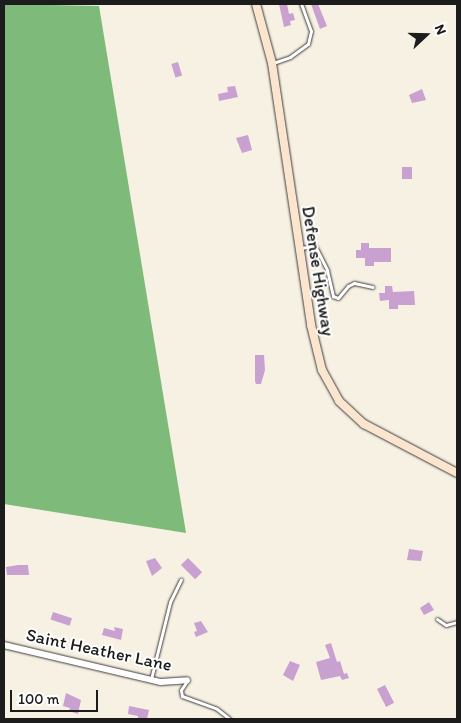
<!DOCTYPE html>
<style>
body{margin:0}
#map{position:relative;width:461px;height:723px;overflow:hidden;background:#f6f1e3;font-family:Itim,sans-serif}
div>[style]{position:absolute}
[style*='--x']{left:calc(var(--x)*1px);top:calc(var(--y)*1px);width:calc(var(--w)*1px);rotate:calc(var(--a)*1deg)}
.forest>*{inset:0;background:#7eba7a}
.building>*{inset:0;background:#c9a1d1;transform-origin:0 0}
.roads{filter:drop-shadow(0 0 1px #3d3c3a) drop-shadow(0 0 1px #3d3c3a)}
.lane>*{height:3px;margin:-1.5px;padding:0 1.5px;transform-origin:1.5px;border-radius:1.5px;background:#fff}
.street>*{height:5.5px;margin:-2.75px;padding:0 2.75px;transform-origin:2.75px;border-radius:2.75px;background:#fff}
.secondary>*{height:8px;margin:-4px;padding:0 4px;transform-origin:4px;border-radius:4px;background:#fce5cf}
span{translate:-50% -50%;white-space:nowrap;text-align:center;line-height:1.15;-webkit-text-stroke:4px #fff;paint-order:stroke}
.street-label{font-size:18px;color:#1c1c1c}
.frame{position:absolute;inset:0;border:5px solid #1c1c1c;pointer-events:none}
.north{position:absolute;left:401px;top:10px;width:50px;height:50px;-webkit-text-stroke:4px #fff;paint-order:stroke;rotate:69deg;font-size:14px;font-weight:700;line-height:20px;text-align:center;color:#1c1c1c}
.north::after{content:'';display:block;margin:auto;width:18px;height:22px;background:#1c1c1c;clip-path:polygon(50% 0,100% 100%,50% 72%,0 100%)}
.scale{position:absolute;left:10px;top:690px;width:88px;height:22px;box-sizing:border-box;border:2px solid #1c1c1c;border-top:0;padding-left:6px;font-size:15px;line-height:18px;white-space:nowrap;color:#1c1c1c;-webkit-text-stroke:4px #fff;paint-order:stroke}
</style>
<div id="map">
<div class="forest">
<div style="clip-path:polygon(4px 4px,99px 6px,186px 533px,4px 504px)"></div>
</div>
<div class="building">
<div style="clip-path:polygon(279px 4px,287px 4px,289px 14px,293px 13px,295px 20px,290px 21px,291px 25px,284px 27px)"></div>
<div style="clip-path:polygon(311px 4px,318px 4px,327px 26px,320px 29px)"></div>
<div style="left:178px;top:62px;width:14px;height:7px;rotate:73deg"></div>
<div style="clip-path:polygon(235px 86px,238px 97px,219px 101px,218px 94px,228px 92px,227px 87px)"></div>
<div style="clip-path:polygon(422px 89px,426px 100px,412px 103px,409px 95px)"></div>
<div style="clip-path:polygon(248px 135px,252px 150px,242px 153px,236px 138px)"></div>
<div style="left:402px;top:167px;width:10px;height:12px"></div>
<div style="clip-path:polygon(361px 243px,369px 243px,369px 248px,391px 248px,391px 262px,374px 262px,374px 266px,365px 266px,365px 258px,356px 258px,356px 250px,361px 250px)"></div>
<div style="clip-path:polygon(385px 286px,392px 286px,393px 292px,414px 291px,415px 305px,398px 305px,398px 309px,389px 309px,389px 300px,380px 301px,379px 293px,385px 293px)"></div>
<div style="clip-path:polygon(255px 355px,264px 355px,265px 370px,261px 384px,256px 384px,255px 381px)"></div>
<div style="clip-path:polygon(409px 549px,423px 551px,421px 561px,407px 560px)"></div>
<div style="clip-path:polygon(155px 558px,162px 568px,152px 576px,146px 561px)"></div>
<div style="left:188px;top:558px;width:20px;height:10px;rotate:45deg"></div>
<div style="clip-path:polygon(18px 565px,28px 565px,29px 575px,7px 575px,6px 567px)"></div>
<div style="clip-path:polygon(429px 602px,434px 610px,424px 615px,420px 608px)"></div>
<div style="left:53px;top:612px;width:20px;height:8px;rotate:18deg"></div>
<div style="clip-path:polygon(201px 621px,208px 632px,196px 637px,194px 632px,197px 631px,194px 623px)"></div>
<div style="clip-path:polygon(114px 627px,123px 629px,121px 640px,102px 635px,104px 628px,115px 631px)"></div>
<div style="clip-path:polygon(331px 643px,337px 662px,340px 661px,344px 674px,347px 673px,349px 678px,342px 680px,340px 676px,321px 680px,316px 662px,330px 658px,325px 645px)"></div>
<div style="clip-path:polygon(290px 661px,300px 665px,293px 681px,283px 675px)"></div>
<div style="left:385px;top:685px;width:20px;height:9px;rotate:63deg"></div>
<div style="clip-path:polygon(66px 693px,81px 700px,78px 714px,69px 711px,70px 708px,63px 706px)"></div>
<div style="clip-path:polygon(129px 706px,149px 710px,147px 719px,138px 719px,138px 716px,128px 714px)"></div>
</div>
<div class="roads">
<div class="lane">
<div style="--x:273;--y:63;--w:18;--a:-19"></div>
<div style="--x:290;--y:57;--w:22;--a:-36"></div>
<div style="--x:308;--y:44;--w:13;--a:-77"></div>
<div style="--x:311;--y:31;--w:29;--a:-110"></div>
<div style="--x:300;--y:248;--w:15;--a:-8"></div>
<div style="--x:315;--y:246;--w:27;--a:63"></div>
<div style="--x:327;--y:270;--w:27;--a:77"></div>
<div style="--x:333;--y:296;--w:5;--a:22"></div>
<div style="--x:338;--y:298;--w:16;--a:-50"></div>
<div style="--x:348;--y:286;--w:7;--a:-27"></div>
<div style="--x:354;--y:283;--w:19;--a:12"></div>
<div style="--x:437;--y:619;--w:11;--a:34"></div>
<div style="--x:446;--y:625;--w:11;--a:-15"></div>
<div style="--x:151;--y:679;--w:79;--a:-76.1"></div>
<div style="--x:170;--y:602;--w:25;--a:-64"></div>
<div style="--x:187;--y:681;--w:11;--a:124"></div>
<div style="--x:181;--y:690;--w:6;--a:81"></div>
<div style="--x:182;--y:696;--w:37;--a:20"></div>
<div style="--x:217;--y:709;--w:16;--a:38"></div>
</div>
<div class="street">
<div style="--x:4;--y:645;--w:161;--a:13.3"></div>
<div style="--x:161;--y:682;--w:26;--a:-4"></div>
</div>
<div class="secondary">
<div style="--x:256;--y:4;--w:61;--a:74.8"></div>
<div style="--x:272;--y:63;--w:265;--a:81.5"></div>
<div style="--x:311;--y:325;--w:46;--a:76.3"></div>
<div style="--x:322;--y:370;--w:35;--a:61"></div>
<div style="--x:339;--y:401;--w:34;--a:43"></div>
<div style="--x:364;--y:424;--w:105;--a:27.8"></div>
</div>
</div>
<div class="street-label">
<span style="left:318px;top:271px;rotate:81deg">Defense Highway</span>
<span style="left:99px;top:650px;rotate:12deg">Saint Heather Lane</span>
</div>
<div class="frame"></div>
<div class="north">N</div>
<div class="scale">100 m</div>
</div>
